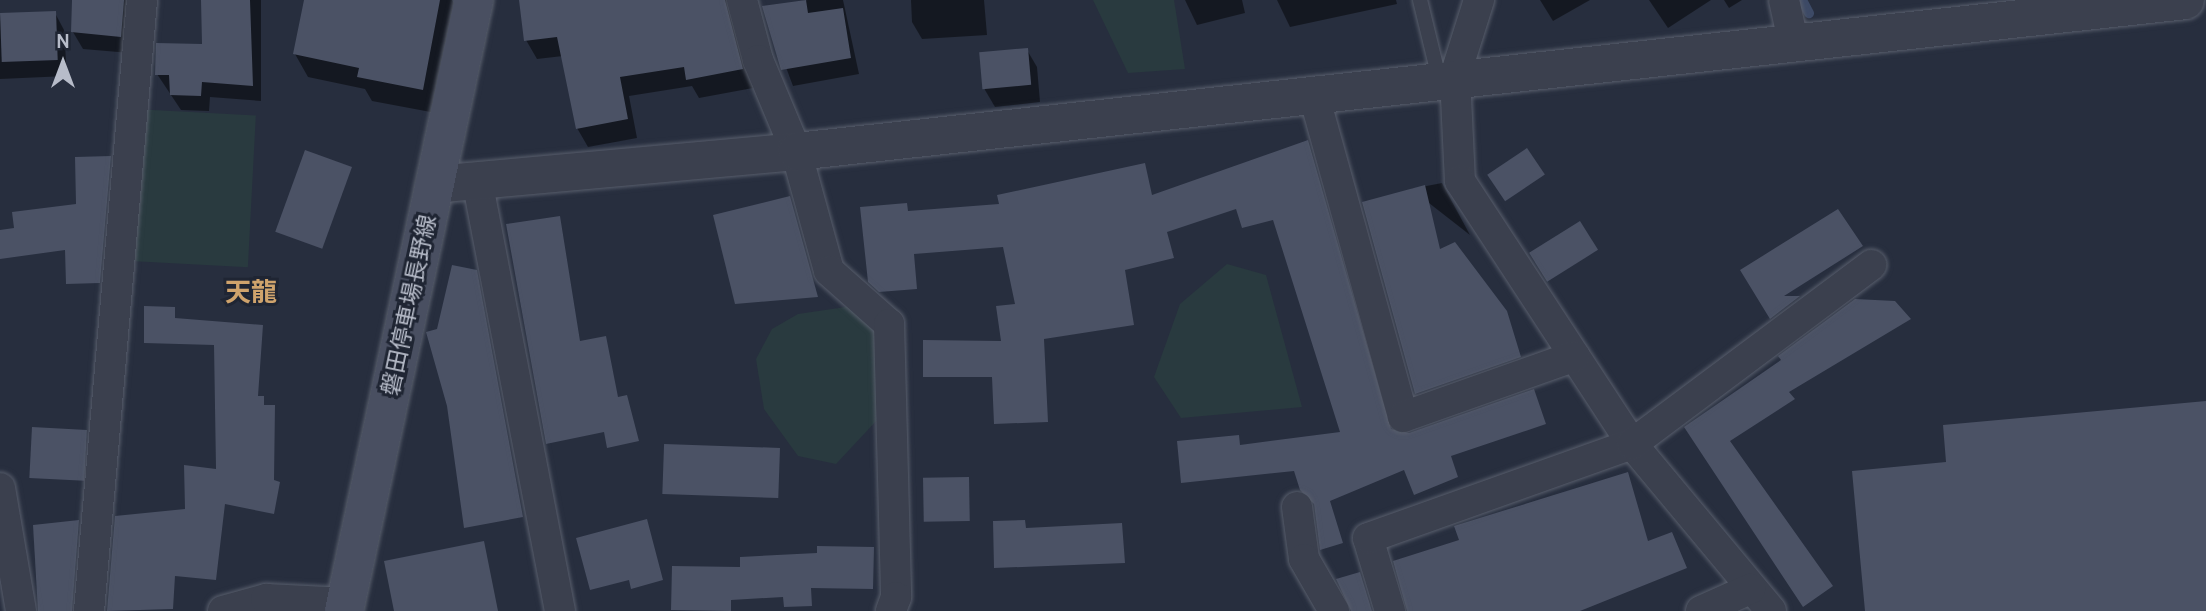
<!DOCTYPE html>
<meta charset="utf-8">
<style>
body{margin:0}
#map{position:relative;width:2206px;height:611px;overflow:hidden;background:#272e3e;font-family:Cabin,"Noto Sans JP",sans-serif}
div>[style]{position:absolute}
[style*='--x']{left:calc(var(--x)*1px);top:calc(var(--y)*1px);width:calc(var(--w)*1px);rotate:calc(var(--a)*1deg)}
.green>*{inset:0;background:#293a3f;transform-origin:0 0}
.shadow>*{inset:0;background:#0007}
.stream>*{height:10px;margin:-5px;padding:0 5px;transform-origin:5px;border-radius:5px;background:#3d4a66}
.building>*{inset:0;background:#4b5265;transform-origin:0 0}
.roads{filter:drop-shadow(0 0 2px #585e6c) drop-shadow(0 0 2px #585e6c)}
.service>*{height:14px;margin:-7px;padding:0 7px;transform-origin:7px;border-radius:7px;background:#3b404e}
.minor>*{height:30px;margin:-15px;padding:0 15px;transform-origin:15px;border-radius:15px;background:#3b404e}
.tertiary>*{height:37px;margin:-18.5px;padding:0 18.5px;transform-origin:18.5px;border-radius:18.5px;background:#3b404e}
.secondary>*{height:38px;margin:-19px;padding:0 19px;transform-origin:19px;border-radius:19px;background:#494f61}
span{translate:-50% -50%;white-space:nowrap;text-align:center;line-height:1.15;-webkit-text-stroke:6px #1f2533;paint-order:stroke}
.street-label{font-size:23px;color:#b7bcc9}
.quarter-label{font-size:26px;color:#cfa36c;font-weight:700}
.north{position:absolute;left:28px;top:28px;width:70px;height:70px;-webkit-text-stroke:5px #1f2533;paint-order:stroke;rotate:0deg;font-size:19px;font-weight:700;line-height:28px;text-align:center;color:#b7bcc9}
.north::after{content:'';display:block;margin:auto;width:24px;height:32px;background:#b7bcc9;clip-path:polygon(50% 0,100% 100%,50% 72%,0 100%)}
</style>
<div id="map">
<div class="green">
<div style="clip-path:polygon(1093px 0,1174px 0,1185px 69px,1128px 73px)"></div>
<div style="left:134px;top:109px;width:122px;height:152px;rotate:3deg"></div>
<div style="clip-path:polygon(1227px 264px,1266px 275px,1302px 407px,1181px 418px,1154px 377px,1180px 304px)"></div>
<div style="clip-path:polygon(866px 304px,889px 335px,879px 418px,836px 464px,798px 456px,764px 409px,756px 359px,772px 329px,798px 314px)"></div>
</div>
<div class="shadow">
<div style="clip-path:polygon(74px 0,132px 0,130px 53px,83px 49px,73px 32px)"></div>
<div style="clip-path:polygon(203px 0,261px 0,261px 101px,210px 97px,209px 111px,181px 110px,157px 74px,204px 46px)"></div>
<div style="clip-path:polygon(306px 0,452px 0,456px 7px,436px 113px,372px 101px,365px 89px,308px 77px,295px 54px)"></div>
<div style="clip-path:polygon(521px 0,743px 0,735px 24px,753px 88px,699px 98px,692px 86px,629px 96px,637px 138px,588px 147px,577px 128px,563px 56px,537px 59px,526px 40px)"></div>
<div style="clip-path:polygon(808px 0,843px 0,859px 74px,793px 86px,764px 8px)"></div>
<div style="clip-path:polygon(911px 0,984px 0,987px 35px,922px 39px,912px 22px)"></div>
<div style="clip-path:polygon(1185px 0,1242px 0,1245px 13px,1197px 25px)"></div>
<div style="clip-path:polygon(1277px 0,1396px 0,1397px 4px,1290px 27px)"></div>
<div style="clip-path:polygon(1540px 0,1590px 0,1553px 21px)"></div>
<div style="clip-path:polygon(1649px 0,1711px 0,1668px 28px)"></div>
<div style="clip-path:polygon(1724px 0,1742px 0,1729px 8px)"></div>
<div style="clip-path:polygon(55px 13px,64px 30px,67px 76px,0 79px,0 15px)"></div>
<div style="clip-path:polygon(1027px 50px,1037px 67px,1040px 102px,995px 107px,985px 90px,981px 55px)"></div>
<div style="clip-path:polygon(1442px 183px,1470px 235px,1411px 189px)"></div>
</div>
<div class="stream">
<div style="--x:1802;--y:0;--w:15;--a:62"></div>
</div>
<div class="building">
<div style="clip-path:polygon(72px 0,124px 0,121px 37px,71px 32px)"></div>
<div style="clip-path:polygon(201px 0,250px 0,253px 86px,202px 82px,201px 96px,170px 95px,169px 75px,155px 75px,156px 43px,202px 44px)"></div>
<div style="clip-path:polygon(304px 0,440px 0,423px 90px,357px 77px,359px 68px,293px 54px)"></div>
<div style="clip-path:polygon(519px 0,725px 0,743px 69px,686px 80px,684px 67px,620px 77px,628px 119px,576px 129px,557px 37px,524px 41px)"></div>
<div style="clip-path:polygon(806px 0,808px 13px,843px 8px,851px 58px,781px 70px,762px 6px)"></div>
<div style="left:56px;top:11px;width:49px;height:56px;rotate:88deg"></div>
<div style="left:1028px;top:48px;width:37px;height:49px;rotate:85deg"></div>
<div style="clip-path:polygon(1308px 140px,1391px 429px,1409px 433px,1534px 389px,1546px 424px,1451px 456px,1458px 477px,1414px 495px,1404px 470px,1330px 501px,1343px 543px,1320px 550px,1314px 504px,1300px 490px,1294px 471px,1181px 483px,1177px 441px,1239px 435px,1240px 445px,1340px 432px,1273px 220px,1242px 228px,1236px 209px,1167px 232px,1174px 258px,1125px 270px,1134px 325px,1044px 339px,1048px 422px,994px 424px,992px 377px,923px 377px,923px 340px,1001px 341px,996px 306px,1015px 304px,1003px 247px,914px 254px,917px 289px,879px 292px,868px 282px,860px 207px,907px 203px,908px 211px,999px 204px,997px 195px,1145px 163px,1152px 195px)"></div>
<div style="left:1527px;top:148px;width:32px;height:48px;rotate:56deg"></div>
<div style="left:305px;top:150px;width:50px;height:87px;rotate:20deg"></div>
<div style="clip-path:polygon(111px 156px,100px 283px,66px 284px,65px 250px,0 259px,0 230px,14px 228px,12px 212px,76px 204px,75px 157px)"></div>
<div style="clip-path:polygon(1425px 185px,1440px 249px,1455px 242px,1507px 311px,1521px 357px,1415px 394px,1362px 202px)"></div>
<div style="clip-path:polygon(790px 196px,818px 297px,735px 304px,713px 215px)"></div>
<div style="clip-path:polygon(1838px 209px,1863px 246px,1784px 296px,1800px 296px,1770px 319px,1740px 270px)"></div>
<div style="clip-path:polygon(560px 216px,580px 341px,606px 336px,618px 397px,627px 395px,639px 441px,607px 448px,604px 432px,546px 444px,506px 224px)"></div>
<div style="left:1580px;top:221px;width:34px;height:60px;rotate:58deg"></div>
<div style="clip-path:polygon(452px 265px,477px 270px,523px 517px,464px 528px,447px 406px,426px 332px,437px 329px)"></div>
<div style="clip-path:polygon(1855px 299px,1895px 301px,1911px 319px,1789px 392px,1795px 399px,1730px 441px,1833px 586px,1803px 607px,1684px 427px,1781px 360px,1778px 356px)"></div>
<div style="clip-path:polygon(144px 306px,175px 307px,175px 318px,263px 325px,258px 396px,264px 396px,264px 405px,275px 405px,274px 480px,280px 482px,274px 514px,225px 504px,216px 580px,175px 576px,173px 609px,107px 611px,115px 516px,185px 509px,184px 465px,216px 469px,214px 345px,144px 343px)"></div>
<div style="clip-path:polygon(2206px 401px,2206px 611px,1865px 611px,1852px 471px,1946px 462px,1943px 425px)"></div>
<div style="left:32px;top:427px;width:55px;height:51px;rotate:3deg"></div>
<div style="left:780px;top:448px;width:50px;height:116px;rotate:92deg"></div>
<div style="clip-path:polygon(1628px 472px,1648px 541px,1672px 532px,1687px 568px,1580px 611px,1407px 611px,1393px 561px,1459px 540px,1454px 526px)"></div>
<div style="left:969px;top:477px;width:44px;height:46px;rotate:89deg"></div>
<div style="clip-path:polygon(647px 519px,663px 580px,631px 589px,629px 580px,590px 590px,576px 538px)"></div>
<div style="clip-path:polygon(79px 520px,72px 611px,38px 611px,33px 525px)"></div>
<div style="clip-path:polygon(1025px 520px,1026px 528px,1122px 523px,1125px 563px,994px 568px,993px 521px)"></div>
<div style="clip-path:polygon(484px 541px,498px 611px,394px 611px,384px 561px)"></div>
<div style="clip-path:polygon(817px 546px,874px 547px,873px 589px,811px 588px,812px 606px,784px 607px,783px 597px,731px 600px,731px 611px,671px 610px,672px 566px,740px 567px,740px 557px,817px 553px)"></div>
<div style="clip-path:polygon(1360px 572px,1372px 611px,1351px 611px,1336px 579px)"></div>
</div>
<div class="roads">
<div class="service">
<div style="--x:1420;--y:0;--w:80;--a:76.3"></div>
</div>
<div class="minor">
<div style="--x:742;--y:0;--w:62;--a:75.1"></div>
<div style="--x:758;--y:60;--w:99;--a:67.3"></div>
<div style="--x:796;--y:151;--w:124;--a:74.6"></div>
<div style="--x:829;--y:271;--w:80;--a:41.5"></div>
<div style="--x:889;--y:324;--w:273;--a:88.5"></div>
<div style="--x:896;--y:597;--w:15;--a:110"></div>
<div style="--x:1479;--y:0;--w:80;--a:107.5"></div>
<div style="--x:1455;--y:76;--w:105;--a:87.3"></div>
<div style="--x:1460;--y:181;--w:314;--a:56.8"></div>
<div style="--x:1632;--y:444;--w:217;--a:50.2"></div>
<div style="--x:1784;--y:0;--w:42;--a:77.6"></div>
<div style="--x:1313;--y:92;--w:337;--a:74.5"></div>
<div style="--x:1403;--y:417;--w:182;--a:-19.5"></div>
<div style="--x:477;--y:180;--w:439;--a:79.1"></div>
<div style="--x:0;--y:488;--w:125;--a:80.3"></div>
<div style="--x:1297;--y:507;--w:52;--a:82.3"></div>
<div style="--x:1304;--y:559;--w:60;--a:60"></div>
<div style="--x:89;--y:611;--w:613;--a:-85.04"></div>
<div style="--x:223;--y:611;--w:45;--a:-15.6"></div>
<div style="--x:266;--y:599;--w:80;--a:2.9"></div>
<div style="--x:1390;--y:611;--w:76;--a:-106.8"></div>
<div style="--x:1368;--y:538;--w:280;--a:-19.6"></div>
<div style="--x:1632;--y:444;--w:299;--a:-36.8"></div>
<div style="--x:1701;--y:611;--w:54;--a:-24.2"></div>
</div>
<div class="tertiary">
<div style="--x:434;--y:184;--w:364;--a:-5.2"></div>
<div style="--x:796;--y:151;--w:1397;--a:-6.2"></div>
</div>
<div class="secondary">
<div style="--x:344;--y:611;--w:625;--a:-77.99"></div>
</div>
</div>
<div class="street-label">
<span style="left:409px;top:305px;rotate:-78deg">磐田停車場長野線</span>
</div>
<div class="quarter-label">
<span style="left:251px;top:293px">天龍</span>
</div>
<div class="north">N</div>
</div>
